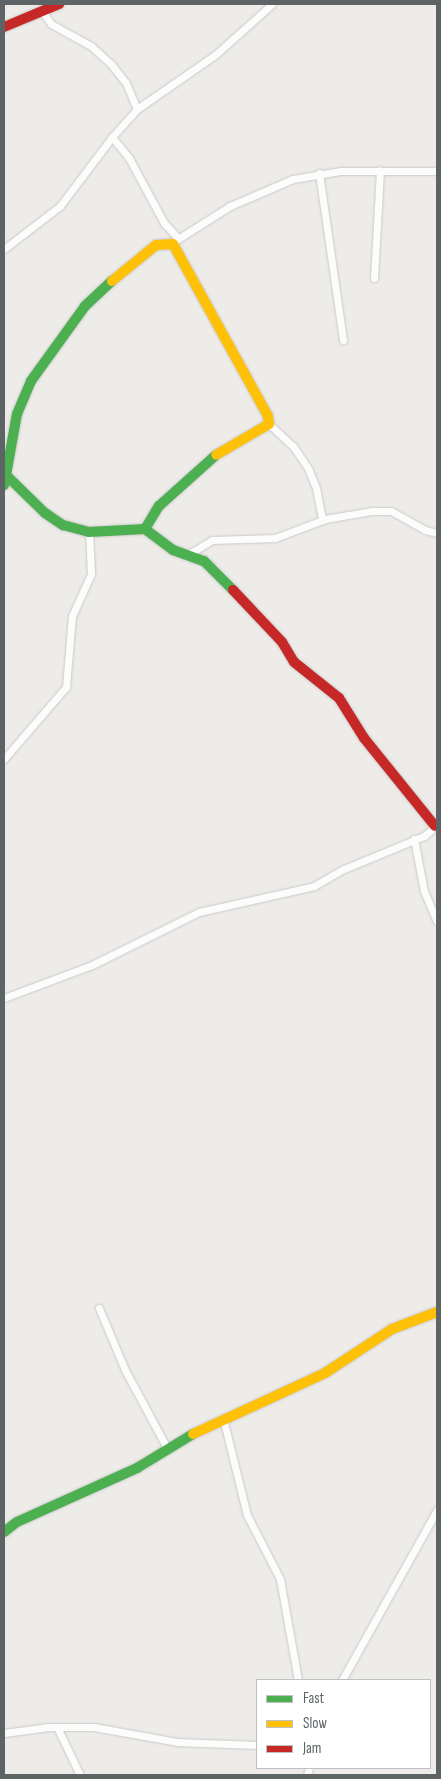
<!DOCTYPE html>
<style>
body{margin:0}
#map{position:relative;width:441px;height:1779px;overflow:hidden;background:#eeece9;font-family:"Sofia Sans Condensed",sans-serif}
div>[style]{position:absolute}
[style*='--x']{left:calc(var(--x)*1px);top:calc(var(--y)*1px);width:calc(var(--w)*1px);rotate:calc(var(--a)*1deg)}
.roads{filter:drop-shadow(0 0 1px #cacac9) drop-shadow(0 0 1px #cacac9)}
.street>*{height:7px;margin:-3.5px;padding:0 3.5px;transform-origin:3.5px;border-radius:3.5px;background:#fcfcfc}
.fast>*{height:10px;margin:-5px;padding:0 5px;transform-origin:5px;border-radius:5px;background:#4caf50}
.slow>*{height:10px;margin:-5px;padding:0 5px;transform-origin:5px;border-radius:5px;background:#ffc107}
.jam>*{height:10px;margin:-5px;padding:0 5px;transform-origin:5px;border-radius:5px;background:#c62828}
span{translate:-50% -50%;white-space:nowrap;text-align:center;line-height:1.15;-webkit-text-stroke:4px #fff;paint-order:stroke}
.frame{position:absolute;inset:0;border:5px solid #5e6366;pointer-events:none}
.legend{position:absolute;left:256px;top:1679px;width:175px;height:90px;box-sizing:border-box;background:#fff;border:1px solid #bfc1c2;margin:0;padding:6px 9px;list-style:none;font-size:15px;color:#5e6366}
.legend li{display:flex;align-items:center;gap:10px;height:25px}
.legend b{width:25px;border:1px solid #bfc1c2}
</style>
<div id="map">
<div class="roads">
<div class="street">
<div style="--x:42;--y:11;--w:16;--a:55"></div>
<div style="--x:51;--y:24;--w:46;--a:28.8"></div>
<div style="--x:91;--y:46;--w:27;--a:42"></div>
<div style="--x:111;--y:64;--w:24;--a:52"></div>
<div style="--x:126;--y:83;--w:28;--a:67"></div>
<div style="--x:112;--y:137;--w:27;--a:51"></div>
<div style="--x:129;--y:158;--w:74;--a:61.7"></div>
<div style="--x:164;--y:223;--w:21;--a:47"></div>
<div style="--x:319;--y:173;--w:169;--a:81.8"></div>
<div style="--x:170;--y:244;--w:71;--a:-32.3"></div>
<div style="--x:230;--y:206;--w:69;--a:-23.2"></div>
<div style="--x:293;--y:179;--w:49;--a:-9.5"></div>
<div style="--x:341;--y:171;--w:96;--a:0"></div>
<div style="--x:4;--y:249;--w:71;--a:-37.5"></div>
<div style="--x:60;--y:206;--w:86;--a:-53"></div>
<div style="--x:112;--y:137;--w:38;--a:-48"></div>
<div style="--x:137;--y:109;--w:95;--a:-34.7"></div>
<div style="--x:215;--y:55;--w:76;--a:-41.8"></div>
<div style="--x:374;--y:278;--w:108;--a:-86.8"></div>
<div style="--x:269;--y:424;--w:33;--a:43"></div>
<div style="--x:293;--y:446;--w:27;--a:56"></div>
<div style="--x:308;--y:468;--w:22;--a:68"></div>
<div style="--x:316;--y:488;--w:33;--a:79"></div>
<div style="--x:189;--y:554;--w:27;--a:-31"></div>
<div style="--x:212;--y:540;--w:63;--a:-1.8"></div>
<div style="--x:275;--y:538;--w:53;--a:-20.8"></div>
<div style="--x:325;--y:519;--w:48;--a:-9.7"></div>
<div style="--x:372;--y:511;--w:19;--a:0"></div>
<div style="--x:391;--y:511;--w:39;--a:29"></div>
<div style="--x:425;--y:530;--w:12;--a:14"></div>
<div style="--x:4;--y:759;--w:95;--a:-49.3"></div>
<div style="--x:66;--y:687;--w:71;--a:-85.2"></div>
<div style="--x:72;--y:616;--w:46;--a:-65.7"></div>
<div style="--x:91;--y:574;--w:42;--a:-92.7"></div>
<div style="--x:414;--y:839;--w:53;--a:79.1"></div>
<div style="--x:424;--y:891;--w:33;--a:67"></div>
<div style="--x:4;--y:998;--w:94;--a:-20.6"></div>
<div style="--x:92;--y:965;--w:119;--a:-26.4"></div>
<div style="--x:199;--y:912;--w:118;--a:-12.7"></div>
<div style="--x:314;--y:886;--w:34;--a:-30"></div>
<div style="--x:344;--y:869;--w:87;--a:-22.4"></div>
<div style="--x:424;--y:836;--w:17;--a:-40"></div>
<div style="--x:99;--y:1308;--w:67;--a:67.2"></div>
<div style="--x:125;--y:1370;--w:89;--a:61.7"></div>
<div style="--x:223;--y:1418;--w:100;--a:76.1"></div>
<div style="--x:247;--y:1515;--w:72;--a:62.7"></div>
<div style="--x:280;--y:1579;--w:103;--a:79.9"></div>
<div style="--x:342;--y:1680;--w:195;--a:-60.8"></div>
<div style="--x:57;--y:1727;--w:53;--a:64.4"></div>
<div style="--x:4;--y:1733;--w:45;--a:-7.6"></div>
<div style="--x:49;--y:1727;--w:45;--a:0"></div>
<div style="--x:94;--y:1727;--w:84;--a:10.2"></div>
<div style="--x:177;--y:1742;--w:80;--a:2.1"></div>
<div style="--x:307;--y:1775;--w:7;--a:-74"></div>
</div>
<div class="fast">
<div style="--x:6;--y:475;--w:62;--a:-79.8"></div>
<div style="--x:17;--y:414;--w:36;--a:-67"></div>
<div style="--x:31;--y:381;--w:92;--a:-54.2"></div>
<div style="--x:85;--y:306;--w:37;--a:-43"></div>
<div style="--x:4;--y:485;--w:10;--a:-79"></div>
<div style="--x:6;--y:475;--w:54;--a:44.3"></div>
<div style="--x:45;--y:513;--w:22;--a:34"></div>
<div style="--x:63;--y:525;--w:27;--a:15"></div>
<div style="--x:89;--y:532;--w:56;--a:-3.1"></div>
<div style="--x:145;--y:529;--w:35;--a:37"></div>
<div style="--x:173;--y:550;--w:33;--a:20"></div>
<div style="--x:204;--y:561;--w:41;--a:45"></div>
<div style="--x:145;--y:529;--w:27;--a:-59"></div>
<div style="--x:159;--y:506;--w:76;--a:-41.8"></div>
<div style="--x:4;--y:1532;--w:16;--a:-38"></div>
<div style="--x:17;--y:1522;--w:132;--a:-24.2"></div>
<div style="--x:137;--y:1468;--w:66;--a:-31.3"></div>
</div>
<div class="slow">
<div style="--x:112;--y:281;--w:57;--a:-39.3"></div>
<div style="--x:156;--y:245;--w:17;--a:-3"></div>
<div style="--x:173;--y:244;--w:196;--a:61.1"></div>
<div style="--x:268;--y:416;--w:8;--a:83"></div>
<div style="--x:269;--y:424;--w:61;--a:149.7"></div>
<div style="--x:193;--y:1434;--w:145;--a:-24.8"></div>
<div style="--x:325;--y:1373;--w:80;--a:-33.3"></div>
<div style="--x:392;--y:1329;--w:48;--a:-20.7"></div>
</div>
<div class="jam">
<div style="--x:4;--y:27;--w:60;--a:-22.7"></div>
<div style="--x:233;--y:590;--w:71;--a:46.7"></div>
<div style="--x:282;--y:642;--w:23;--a:59"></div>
<div style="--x:294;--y:662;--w:58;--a:38.7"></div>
<div style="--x:339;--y:698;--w:47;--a:58"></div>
<div style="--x:364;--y:738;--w:113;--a:51.1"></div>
</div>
</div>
<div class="frame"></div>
<ul class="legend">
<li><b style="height:6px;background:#4caf50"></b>Fast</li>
<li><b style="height:6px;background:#ffc107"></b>Slow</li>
<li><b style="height:6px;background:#c62828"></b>Jam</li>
</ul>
</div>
